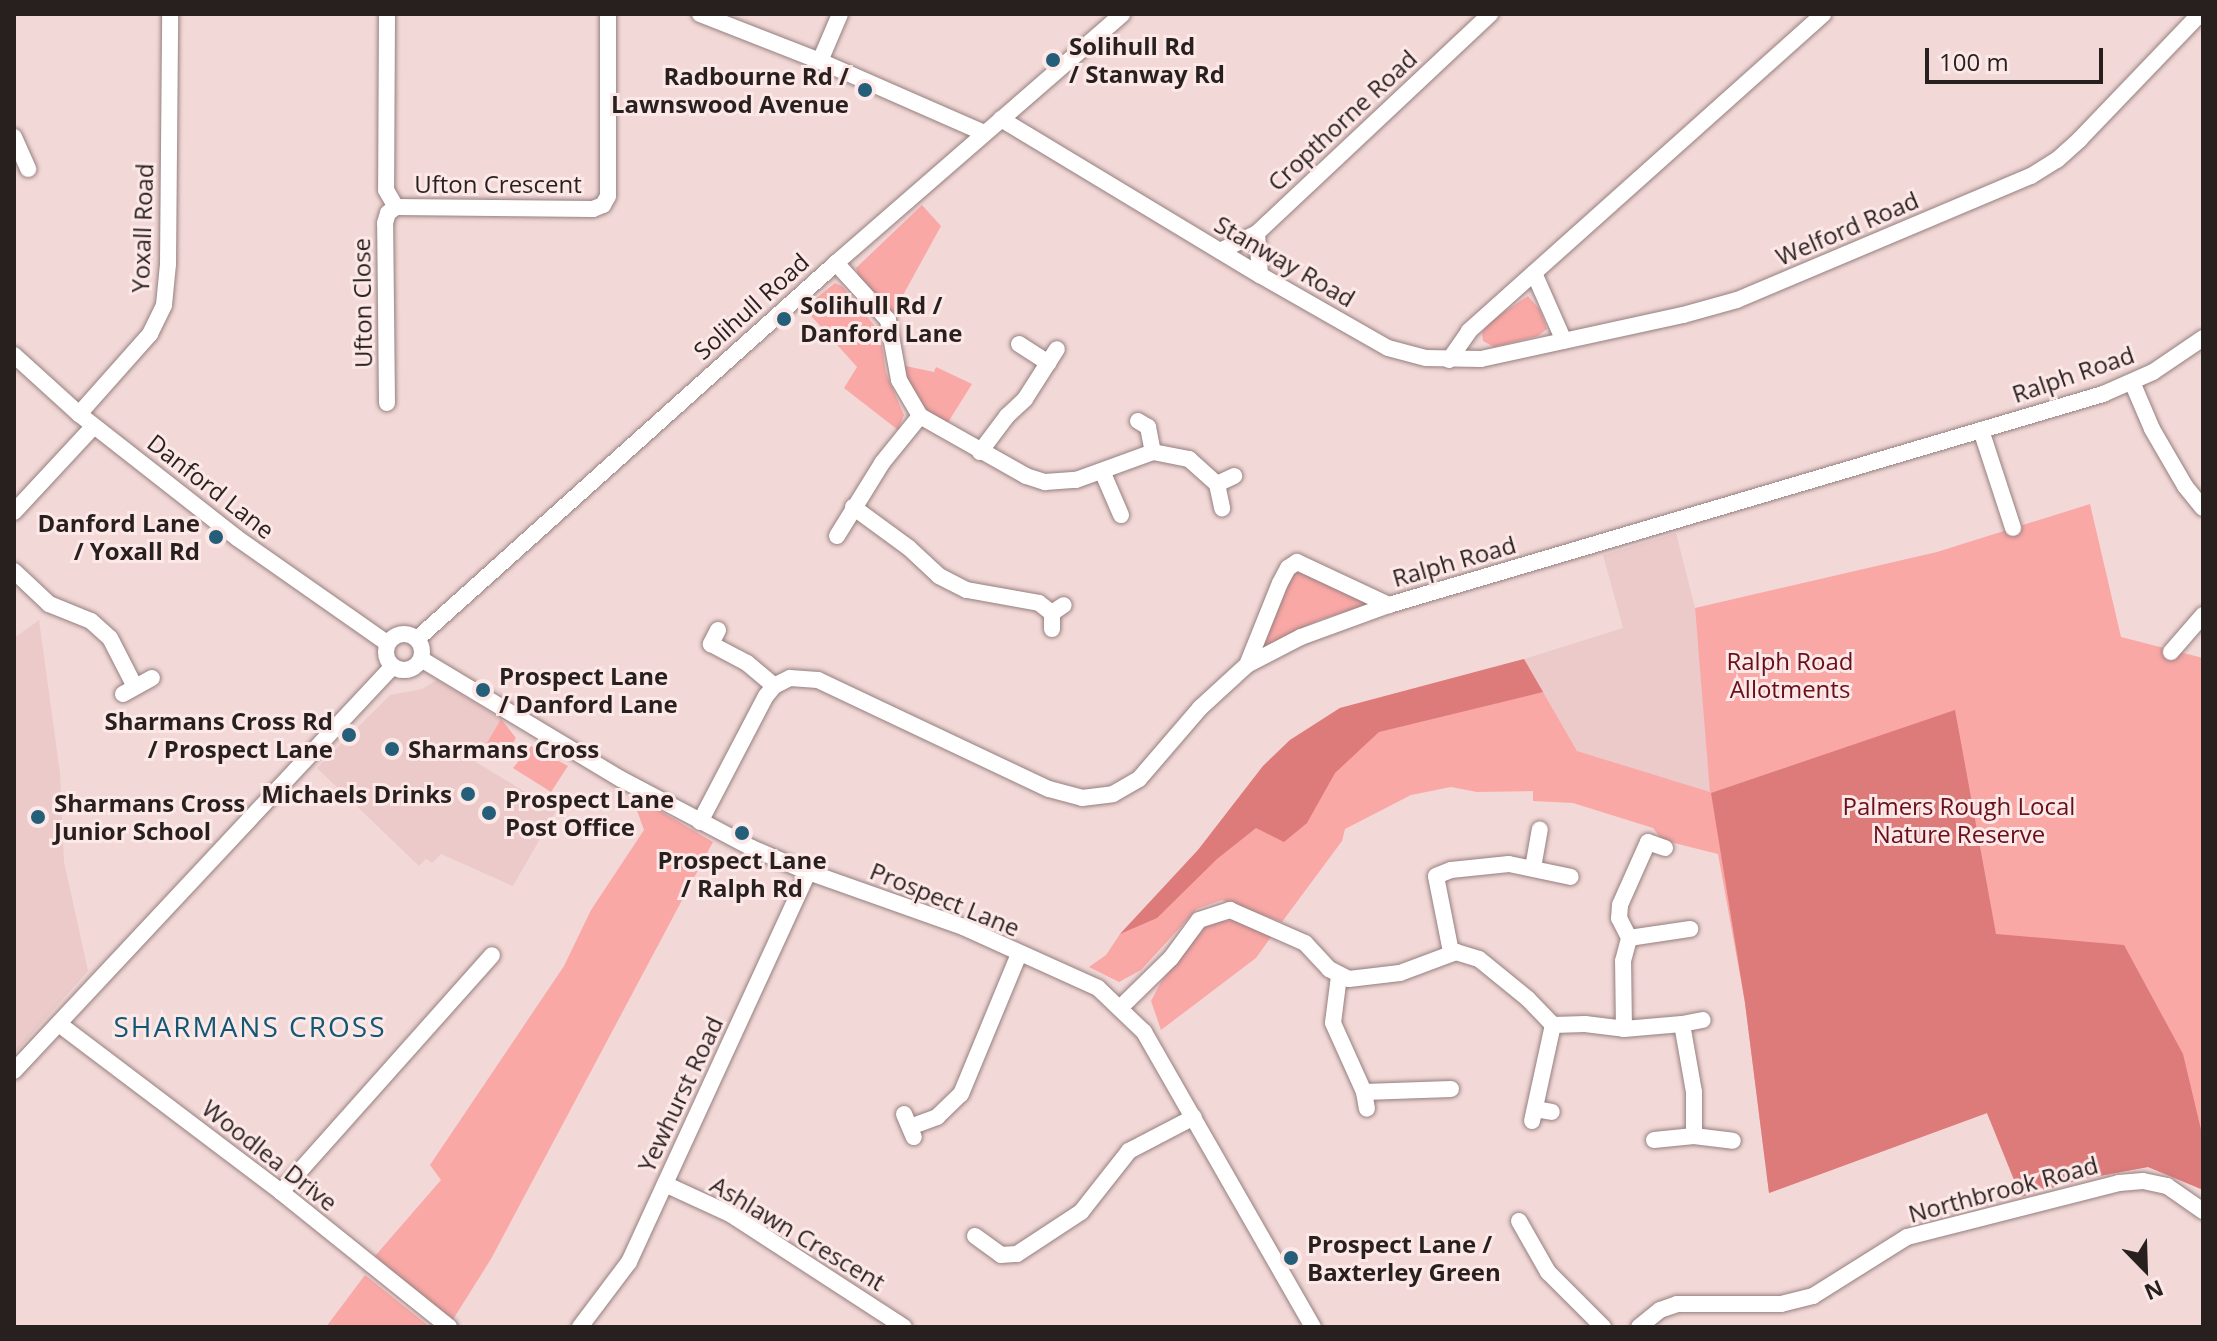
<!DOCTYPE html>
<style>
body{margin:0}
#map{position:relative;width:2217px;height:1341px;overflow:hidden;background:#f2d9d8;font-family:"Open Sans",sans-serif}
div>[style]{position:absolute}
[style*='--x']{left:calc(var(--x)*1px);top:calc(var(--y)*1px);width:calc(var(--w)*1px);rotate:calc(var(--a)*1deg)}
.built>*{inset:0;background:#ebcac9}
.green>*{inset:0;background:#f9a8a6}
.forest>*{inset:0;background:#dd7a7a}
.roads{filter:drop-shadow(0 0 2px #957f7e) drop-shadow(0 0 2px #957f7e)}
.minor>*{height:16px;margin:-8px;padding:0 8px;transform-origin:8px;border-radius:8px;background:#fff}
.minor>.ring{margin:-8px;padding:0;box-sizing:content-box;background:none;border:16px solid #fff;border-radius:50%}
.dots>*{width:22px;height:22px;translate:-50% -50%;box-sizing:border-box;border:4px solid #fce8e7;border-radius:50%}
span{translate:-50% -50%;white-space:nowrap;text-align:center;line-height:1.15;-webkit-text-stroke:6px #fce8e7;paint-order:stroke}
.poi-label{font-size:24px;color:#281f1f;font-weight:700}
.left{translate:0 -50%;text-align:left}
.right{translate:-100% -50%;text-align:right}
.street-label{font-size:24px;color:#281f1f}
.park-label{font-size:24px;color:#690e1a}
.quarter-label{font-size:28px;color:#125874;letter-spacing:2px}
.frame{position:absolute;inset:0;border:16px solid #281f1f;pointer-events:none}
.north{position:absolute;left:2105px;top:1229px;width:80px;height:80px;-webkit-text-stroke:6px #fce8e7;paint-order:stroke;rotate:157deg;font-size:22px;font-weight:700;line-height:32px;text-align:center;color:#281f1f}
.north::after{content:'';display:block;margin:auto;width:28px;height:36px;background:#281f1f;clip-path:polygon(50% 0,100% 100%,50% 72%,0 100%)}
.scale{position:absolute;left:1925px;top:48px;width:178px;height:36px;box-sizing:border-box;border:4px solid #281f1f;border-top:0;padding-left:10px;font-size:24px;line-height:28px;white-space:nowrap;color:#281f1f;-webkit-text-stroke:6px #fce8e7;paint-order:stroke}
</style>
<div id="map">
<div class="built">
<div style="clip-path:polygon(1676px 533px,1695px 608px,1711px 793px,1577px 751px,1524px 659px,1623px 628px,1603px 555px)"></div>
<div style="clip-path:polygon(39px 620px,60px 773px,64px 862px,88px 971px,14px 1054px,14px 638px)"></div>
<div style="clip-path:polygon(437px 680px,501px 719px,476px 762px,556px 811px,513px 886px,441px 854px,432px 863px,426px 859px,419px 866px,317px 768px,390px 695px,422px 689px)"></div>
</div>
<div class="green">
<div style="clip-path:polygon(922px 205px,941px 226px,891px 317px,860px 279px,856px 268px)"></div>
<div style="clip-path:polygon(835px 283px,843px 287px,874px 325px,882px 345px,886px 373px,904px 415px,898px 430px,844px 388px,857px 367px,804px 308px)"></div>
<div style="clip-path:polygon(1528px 296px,1540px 310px,1547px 329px,1538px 336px,1494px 347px,1483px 341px,1482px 333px,1489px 322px)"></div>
<div style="clip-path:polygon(901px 365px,934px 372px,936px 367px,972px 384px,947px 424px,928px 412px,915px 397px)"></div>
<div style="clip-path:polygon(2090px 504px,2121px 637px,2203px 658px,2201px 1189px,2148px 1167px,2078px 1180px,2021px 1197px,1987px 1113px,1769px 1193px,1745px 1003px,1718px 854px,1662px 840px,1653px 828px,1573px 803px,1533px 801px,1533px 791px,1477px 792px,1451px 787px,1411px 795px,1345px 829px,1342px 841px,1282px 922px,1222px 900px,1197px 909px,1141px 970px,1119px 982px,1089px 967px,1106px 955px,1120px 934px,1198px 850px,1263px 766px,1290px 740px,1340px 708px,1524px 659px,1577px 751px,1710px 792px,1695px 608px,1937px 552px)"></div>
<div style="clip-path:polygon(1301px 570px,1366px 598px,1370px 605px,1319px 620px,1262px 648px,1292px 574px)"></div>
<div style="clip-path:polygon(501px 719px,516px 738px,504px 758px,485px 746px)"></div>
<div style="clip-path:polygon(531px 746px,568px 766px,551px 792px,513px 768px)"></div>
<div style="clip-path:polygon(631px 794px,713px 842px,491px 1259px,452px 1321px,375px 1256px,441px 1180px,430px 1165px,564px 966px,591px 910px,644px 830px)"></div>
<div style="clip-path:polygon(1239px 920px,1271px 937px,1256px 958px,1161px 1030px,1151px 1001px,1161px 982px,1203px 928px,1220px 921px)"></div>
<div style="clip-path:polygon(365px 1275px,430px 1327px,326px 1327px)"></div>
</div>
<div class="forest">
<div style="clip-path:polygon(1524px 659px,1543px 692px,1379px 732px,1335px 773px,1307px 823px,1284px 842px,1256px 828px,1217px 859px,1157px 918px,1120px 934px,1198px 850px,1263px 766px,1290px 740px,1340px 708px)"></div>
<div style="clip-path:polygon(1955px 710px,1996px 934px,2124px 945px,2183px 1054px,2203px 1138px,2201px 1189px,2148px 1167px,2078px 1180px,2021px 1197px,1987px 1113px,1769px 1193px,1745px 1003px,1711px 793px)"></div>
</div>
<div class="roads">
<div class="minor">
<div style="--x:387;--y:14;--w:176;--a:90.3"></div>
<div style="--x:386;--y:190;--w:20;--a:60"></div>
<div style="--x:396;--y:207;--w:197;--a:0.6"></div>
<div style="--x:593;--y:209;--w:11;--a:-22"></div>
<div style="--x:603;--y:205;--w:10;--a:-61"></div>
<div style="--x:608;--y:196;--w:182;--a:-90"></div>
<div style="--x:700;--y:14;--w:129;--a:21.4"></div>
<div style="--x:820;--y:61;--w:179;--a:23.7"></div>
<div style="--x:820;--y:61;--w:51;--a:-66.9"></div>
<div style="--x:1001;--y:119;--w:302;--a:31.1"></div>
<div style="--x:1260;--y:275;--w:147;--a:29.7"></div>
<div style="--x:1388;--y:348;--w:39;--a:15"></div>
<div style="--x:1426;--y:358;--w:55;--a:1"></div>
<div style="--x:1481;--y:359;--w:207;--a:-12.3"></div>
<div style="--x:1683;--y:315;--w:56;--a:-15.5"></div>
<div style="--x:1737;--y:300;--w:319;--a:-22.9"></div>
<div style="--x:2031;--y:176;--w:31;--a:-32"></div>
<div style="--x:2057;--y:160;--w:31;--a:-42"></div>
<div style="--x:2080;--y:139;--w:173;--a:-46.2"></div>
<div style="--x:14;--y:137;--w:35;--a:66"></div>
<div style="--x:1257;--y:233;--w:42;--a:85.9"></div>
<div style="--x:1220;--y:251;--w:41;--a:-25.9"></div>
<div style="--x:1257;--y:233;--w:320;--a:-43.2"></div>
<div style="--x:836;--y:263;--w:77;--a:47.6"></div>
<div style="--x:888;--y:320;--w:61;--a:79.6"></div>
<div style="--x:899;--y:380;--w:42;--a:59.7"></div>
<div style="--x:920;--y:416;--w:122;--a:29.5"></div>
<div style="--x:1026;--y:476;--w:20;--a:18"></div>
<div style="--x:1045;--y:482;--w:31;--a:-4"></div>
<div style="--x:1076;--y:480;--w:82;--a:-20"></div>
<div style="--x:1153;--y:452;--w:37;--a:11"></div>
<div style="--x:1189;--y:459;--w:38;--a:42"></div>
<div style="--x:1217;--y:484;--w:25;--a:78"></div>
<div style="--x:1534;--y:273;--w:74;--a:66.2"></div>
<div style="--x:1019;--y:344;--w:35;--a:33"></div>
<div style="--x:14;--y:355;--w:88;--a:42.2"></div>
<div style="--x:79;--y:414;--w:201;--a:38.1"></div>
<div style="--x:237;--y:538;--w:183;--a:35"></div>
<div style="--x:1449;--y:360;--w:35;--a:-55"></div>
<div style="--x:1469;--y:331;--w:475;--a:-41.8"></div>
<div style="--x:2132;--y:382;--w:51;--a:66.9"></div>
<div style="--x:2152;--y:429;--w:66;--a:59.9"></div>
<div style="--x:2185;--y:486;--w:28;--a:51"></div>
<div style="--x:387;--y:403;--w:180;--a:-90.6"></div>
<div style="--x:385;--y:223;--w:10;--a:-73"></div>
<div style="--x:388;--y:213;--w:10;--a:-37"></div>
<div style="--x:79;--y:414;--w:107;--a:-48.4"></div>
<div style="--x:150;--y:334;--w:32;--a:-64"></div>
<div style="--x:164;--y:305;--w:41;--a:-84.4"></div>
<div style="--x:168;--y:264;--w:250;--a:-89.5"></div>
<div style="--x:1138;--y:421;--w:12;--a:31"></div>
<div style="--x:1148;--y:427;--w:25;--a:79"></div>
<div style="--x:1981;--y:430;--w:103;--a:71.9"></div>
<div style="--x:980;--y:452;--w:45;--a:-53.1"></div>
<div style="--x:1007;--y:416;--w:25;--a:-43"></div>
<div style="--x:1025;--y:399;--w:59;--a:-57.4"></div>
<div style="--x:1102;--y:471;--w:48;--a:66.6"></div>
<div style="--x:1217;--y:484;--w:19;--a:-25"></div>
<div style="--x:853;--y:507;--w:69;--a:36.2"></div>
<div style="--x:909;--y:548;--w:41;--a:43"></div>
<div style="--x:939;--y:576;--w:31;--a:27"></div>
<div style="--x:967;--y:590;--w:73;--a:10.2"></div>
<div style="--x:1039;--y:603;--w:16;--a:38"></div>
<div style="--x:14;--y:512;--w:117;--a:-47.1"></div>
<div style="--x:837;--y:536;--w:86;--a:-58.3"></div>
<div style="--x:882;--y:463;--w:60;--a:-51"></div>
<div style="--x:14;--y:571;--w:48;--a:43.3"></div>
<div style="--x:49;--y:604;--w:45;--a:22"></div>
<div style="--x:91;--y:621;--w:25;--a:42"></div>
<div style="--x:110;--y:638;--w:53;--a:62.9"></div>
<div style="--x:1052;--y:629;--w:16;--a:-90"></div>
<div style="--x:1052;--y:613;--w:14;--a:-34"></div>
<div style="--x:718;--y:630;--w:16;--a:117"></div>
<div style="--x:711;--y:644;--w:41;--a:27.8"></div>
<div style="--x:747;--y:663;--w:35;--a:40"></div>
<div class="ring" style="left:386px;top:634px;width:20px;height:20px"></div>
<div style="--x:417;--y:639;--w:563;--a:-41.9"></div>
<div style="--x:836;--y:263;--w:379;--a:-41"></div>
<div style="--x:2171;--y:652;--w:49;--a:-49.1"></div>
<div style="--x:421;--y:659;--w:233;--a:31"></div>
<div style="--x:621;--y:779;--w:148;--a:27.8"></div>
<div style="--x:752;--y:848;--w:61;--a:23.2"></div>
<div style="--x:808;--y:872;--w:164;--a:19.5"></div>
<div style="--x:963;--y:927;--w:148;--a:24.3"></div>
<div style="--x:1098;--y:988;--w:64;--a:43.7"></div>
<div style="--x:1144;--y:1032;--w:340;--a:60.2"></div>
<div style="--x:1247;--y:665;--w:88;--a:-68.1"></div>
<div style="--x:1280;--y:583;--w:17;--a:-62"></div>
<div style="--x:1288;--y:568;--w:11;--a:-34"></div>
<div style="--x:1297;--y:562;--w:102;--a:25.1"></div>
<div style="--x:123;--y:694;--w:33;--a:-29"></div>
<div style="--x:700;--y:822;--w:142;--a:-62.4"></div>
<div style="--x:766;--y:696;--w:13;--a:-51"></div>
<div style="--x:774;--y:686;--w:18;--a:-27"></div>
<div style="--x:790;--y:678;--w:28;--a:4"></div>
<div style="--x:818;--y:680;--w:255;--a:25.3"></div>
<div style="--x:1049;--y:789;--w:34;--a:15"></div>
<div style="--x:1082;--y:798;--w:31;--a:-7"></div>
<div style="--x:1113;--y:794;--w:30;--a:-30"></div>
<div style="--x:1139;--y:779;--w:94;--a:-49.3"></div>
<div style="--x:1200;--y:708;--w:64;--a:-42.5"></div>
<div style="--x:1247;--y:665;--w:61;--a:-27.4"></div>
<div style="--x:1301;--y:637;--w:94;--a:-20"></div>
<div style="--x:1389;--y:605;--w:745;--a:-16.46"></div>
<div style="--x:2103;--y:394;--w:55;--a:-23.7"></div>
<div style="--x:2153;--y:372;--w:60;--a:-34.2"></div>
<div style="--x:1665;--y:848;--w:18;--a:-161"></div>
<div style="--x:1648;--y:842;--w:69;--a:114"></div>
<div style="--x:1620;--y:905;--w:13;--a:94"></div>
<div style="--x:1619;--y:918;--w:22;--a:63"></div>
<div style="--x:1629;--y:938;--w:62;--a:-8.4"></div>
<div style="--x:1533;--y:868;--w:39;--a:-80"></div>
<div style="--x:1451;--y:952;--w:77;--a:-101.2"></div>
<div style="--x:1436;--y:876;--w:16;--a:-22"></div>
<div style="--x:1451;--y:870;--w:58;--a:-5.9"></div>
<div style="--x:1509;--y:864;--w:63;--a:11.8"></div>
<div style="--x:1339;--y:976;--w:47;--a:97.3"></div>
<div style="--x:1333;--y:1023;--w:76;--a:65.8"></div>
<div style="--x:1364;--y:1092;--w:17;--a:80"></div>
<div style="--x:1121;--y:1007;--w:70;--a:-44.4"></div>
<div style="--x:1171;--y:958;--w:47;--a:-53.6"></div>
<div style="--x:1199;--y:920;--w:33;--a:-18"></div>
<div style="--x:1230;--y:910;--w:82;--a:23.7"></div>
<div style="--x:1305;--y:943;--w:35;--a:47"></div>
<div style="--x:1329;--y:969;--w:22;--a:27"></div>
<div style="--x:1349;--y:979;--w:51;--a:-6.7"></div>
<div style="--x:1400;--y:973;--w:60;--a:-20.6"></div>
<div style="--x:1456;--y:952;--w:24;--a:17"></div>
<div style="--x:1479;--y:959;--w:63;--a:39.2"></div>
<div style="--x:1528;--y:999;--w:36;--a:46"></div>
<div style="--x:1553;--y:1025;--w:32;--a:-2"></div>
<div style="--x:1585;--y:1024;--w:39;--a:7"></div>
<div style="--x:1624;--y:1029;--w:58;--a:-4.9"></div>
<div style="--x:59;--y:1024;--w:278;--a:37.1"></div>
<div style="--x:281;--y:1192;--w:216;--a:38.8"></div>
<div style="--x:1624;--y:1029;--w:68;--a:-90.8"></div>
<div style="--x:1623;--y:961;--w:24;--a:-75"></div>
<div style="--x:14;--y:1071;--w:553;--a:-46.9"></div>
<div style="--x:1364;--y:1092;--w:87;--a:-2"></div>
<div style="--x:1535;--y:1109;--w:17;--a:10"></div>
<div style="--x:904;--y:1114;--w:25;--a:67"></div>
<div style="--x:1532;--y:1121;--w:98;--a:-77.7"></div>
<div style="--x:910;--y:1127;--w:29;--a:-20"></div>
<div style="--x:937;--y:1117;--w:33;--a:-44"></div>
<div style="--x:961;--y:1094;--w:152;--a:-67.5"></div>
<div style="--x:1694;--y:1136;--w:39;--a:7"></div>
<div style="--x:1654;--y:1140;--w:40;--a:-5.7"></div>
<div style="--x:1694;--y:1136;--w:44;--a:-90"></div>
<div style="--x:1694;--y:1092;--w:69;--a:-100"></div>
<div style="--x:1682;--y:1024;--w:21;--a:-11"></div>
<div style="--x:665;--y:1184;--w:72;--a:24.8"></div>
<div style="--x:730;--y:1214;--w:207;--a:33"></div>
<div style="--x:281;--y:1192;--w:317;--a:-48.3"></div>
<div style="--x:1519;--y:1221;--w:59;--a:60.4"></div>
<div style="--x:1548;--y:1272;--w:78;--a:45"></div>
<div style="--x:975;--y:1236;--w:32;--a:36"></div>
<div style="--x:1001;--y:1255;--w:16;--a:-4"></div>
<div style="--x:1017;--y:1254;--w:77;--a:-33.3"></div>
<div style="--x:1081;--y:1212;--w:78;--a:-51.8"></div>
<div style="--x:1129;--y:1151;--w:73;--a:-27.6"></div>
<div style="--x:580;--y:1327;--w:81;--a:-53"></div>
<div style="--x:629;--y:1262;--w:429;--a:-65.3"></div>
<div style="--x:1639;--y:1327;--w:27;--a:-39"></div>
<div style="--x:1660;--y:1310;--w:18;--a:-19"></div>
<div style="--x:1677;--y:1304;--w:104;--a:0"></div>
<div style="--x:1781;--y:1304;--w:33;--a:-14"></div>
<div style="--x:1813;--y:1296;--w:111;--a:-32.1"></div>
<div style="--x:1907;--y:1237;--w:219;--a:-14.3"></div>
<div style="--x:2119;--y:1183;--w:24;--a:-5"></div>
<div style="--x:2143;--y:1181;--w:25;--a:12"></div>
<div style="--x:2167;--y:1186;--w:44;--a:34.8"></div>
</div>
</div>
<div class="dots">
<div style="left:1053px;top:60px;background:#255e78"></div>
<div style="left:865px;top:90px;background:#255e78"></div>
<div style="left:784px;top:319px;background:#255e78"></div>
<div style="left:216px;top:537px;background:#255e78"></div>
<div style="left:483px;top:690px;background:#255e78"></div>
<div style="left:349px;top:735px;background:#255e78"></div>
<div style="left:392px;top:749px;background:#255e78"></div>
<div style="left:468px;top:794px;background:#255e78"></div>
<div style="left:489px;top:813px;background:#255e78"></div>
<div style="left:38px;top:817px;background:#255e78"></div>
<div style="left:742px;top:833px;background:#255e78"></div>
<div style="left:1291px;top:1258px;background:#255e78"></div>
</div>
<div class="poi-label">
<span class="left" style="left:1069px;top:60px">Solihull Rd<br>/ Stanway Rd</span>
<span class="right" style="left:849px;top:90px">Radbourne Rd /<br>Lawnswood Avenue</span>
<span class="left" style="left:800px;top:319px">Solihull Rd /<br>Danford Lane</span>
<span class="right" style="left:200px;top:537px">Danford Lane<br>/ Yoxall Rd</span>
<span class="left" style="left:499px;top:690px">Prospect Lane<br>/ Danford Lane</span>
<span class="right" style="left:333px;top:735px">Sharmans Cross Rd<br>/ Prospect Lane</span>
<span class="left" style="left:408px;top:749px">Sharmans Cross</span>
<span class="right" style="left:452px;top:794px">Michaels Drinks</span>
<span class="left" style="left:505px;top:813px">Prospect Lane<br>Post Office</span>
<span class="left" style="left:54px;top:817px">Sharmans Cross<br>Junior School</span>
<span style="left:742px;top:874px">Prospect Lane<br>/ Ralph Rd</span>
<span class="left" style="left:1307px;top:1258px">Prospect Lane /<br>Baxterley Green</span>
</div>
<div class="street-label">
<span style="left:1342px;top:120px;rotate:-43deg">Cropthorne Road</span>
<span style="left:498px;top:184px">Ufton Crescent</span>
<span style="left:142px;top:228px;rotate:-88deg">Yoxall Road</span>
<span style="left:1847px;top:228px;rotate:-23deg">Welford Road</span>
<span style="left:1285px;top:261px;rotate:30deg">Stanway Road</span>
<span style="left:362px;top:303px;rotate:-91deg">Ufton Close</span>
<span style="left:751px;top:306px;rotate:-42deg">Solihull Road</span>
<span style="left:2073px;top:374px;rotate:-19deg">Ralph Road</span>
<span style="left:211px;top:486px;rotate:38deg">Danford Lane</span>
<span style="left:1454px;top:561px;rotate:-16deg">Ralph Road</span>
<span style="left:945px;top:899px;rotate:22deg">Prospect Lane</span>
<span style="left:680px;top:1094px;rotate:-65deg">Yewhurst Road</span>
<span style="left:270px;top:1155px;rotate:38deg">Woodlea Drive</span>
<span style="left:2003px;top:1189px;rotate:-15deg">Northbrook Road</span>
<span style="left:798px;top:1233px;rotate:31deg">Ashlawn Crescent</span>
</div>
<div class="park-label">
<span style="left:1790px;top:675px">Ralph Road<br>Allotments</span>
<span style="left:1959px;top:820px">Palmers Rough Local<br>Nature Reserve</span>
</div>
<div class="quarter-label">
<span style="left:250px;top:1026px">SHARMANS CROSS</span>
</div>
<div class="frame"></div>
<div class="north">N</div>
<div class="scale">100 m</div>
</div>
